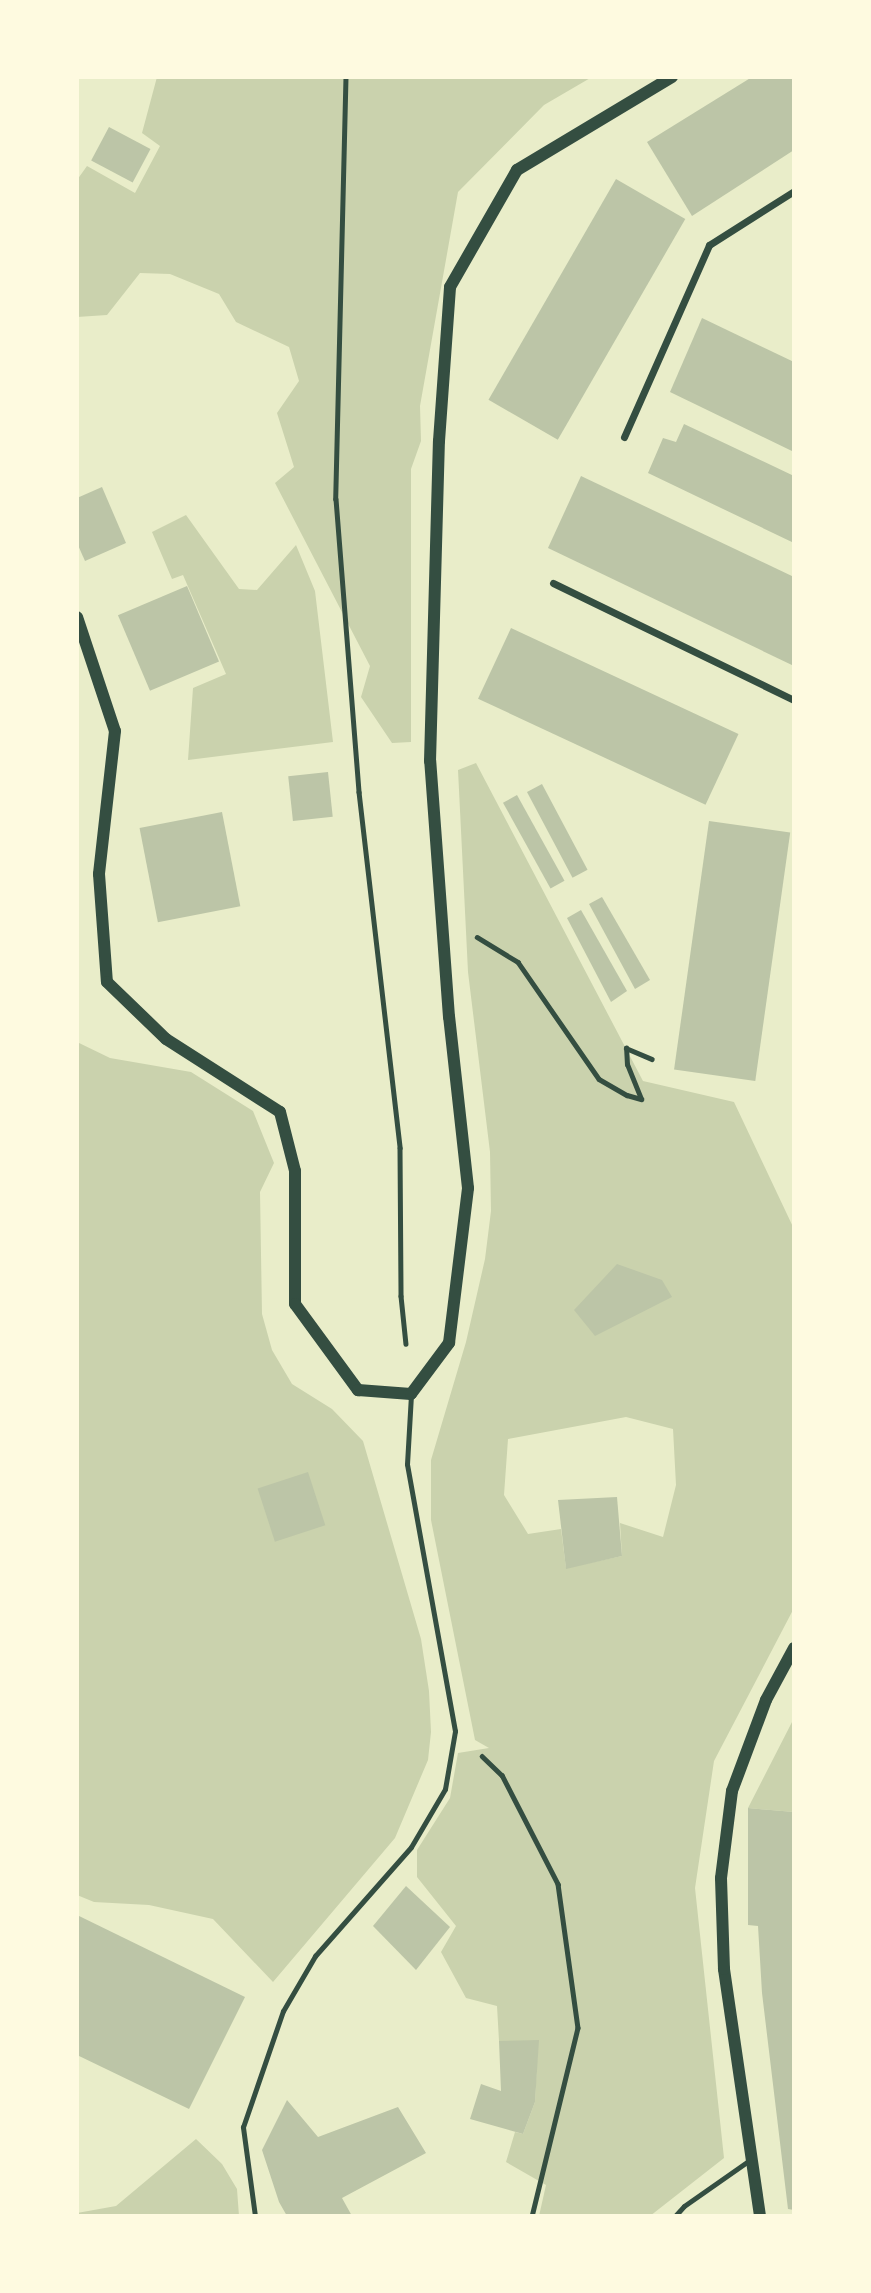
<!DOCTYPE html>
<style>
body{margin:0}
#map{position:relative;width:871px;height:2293px;overflow:hidden;background:#e9edc9;font-family:Karla,sans-serif}
div>[style]{position:absolute}
.green>*{inset:0;background:#cad2ad}
.building>*{inset:0;background:#bcc5a7;transform-origin:0 0}
.path>*{height:4.5px;margin:-2.25px;padding:0 2.25px;transform-origin:2.25px;border-radius:2.25px;background:#344e41}
.service>*{height:5px;margin:-2.5px;padding:0 2.5px;transform-origin:2.5px;border-radius:2.5px;background:#344e41}
.minor>*{height:7px;margin:-3.5px;padding:0 3.5px;transform-origin:3.5px;border-radius:3.5px;background:#344e41}
.tertiary>*{height:12px;margin:-6px;padding:0 6px;transform-origin:6px;border-radius:6px;background:#344e41}
span{translate:-50% -50%;white-space:nowrap;text-align:center;line-height:1.15;-webkit-text-stroke:5px #fefae0;paint-order:stroke}
.frame{position:absolute;inset:0;border:79px solid #fefae0;pointer-events:none}
</style>
<div id="map">
<div class="green">
<i style="clip-path:polygon(157px 77px,592px 77px,544px 105px,458px 192px,420px 406px,421px 441px,411px 469px,411px 742px,392px 743px,361px 697px,370px 666px,275px 483px,294px 467px,277px 413px,299px 381px,289px 347px,236px 322px,219px 294px,170px 274px,140px 273px,107px 315px,77px 317px,77px 180px,87px 166px,135px 193px,160px 146px,142px 133px)"></i>
<i style="clip-path:polygon(186px 515px,239px 589px,257px 590px,296px 545px,315px 591px,333px 742px,188px 760px,193px 688px,226px 674px,183px 575px,172px 579px,152px 532px)"></i>
<i style="clip-path:polygon(evenodd,476px 763px,643px 1081px,734px 1102px,794px 1229px,794px 1608px,714px 1761px,695px 1888px,724px 2158px,650px 2216px,539px 2216px,546px 2185px,506px 2162px,515px 2132px,523px 2134px,535px 2102px,538px 2041px,499px 2041px,497px 2006px,466px 1998px,441px 1952px,456px 1926px,417px 1877px,417px 1850px,450px 1798px,458px 1753px,489px 1748px,475px 1740px,431px 1520px,431px 1460px,466px 1342px,485px 1259px,491px 1211px,490px 1152px,468px 972px,458px 770px,476px 763px,626px 1417px,673px 1429px,676px 1485px,663px 1537px,620px 1523px,622px 1556px,566px 1568px,561px 1529px,528px 1534px,504px 1495px,508px 1439px,626px 1417px)"></i>
<i style="clip-path:polygon(77px 1042px,110px 1058px,191px 1072px,253px 1111px,274px 1163px,260px 1192px,262px 1314px,272px 1350px,292px 1384px,332px 1409px,363px 1441px,421px 1639px,429px 1691px,431px 1732px,428px 1760px,395px 1838px,273px 1982px,213px 1919px,149px 1905px,94px 1902px,77px 1895px)"></i>
<i style="clip-path:polygon(794px 1718px,794px 1812px,748px 1808px,791px 1724px)"></i>
<i style="clip-path:polygon(196px 2139px,222px 2164px,237px 2189px,239px 2216px,77px 2216px,77px 2213px,116px 2206px)"></i>
</div>
<div class="building">
<i style="clip-path:polygon(752px 77px,794px 77px,794px 150px,692px 216px,647px 142px)"></i>
<i style="left:109px;top:127px;width:47px;height:38px;rotate:28deg"></i>
<i style="left:616px;top:179px;width:80px;height:255px;rotate:30deg"></i>
<i style="clip-path:polygon(702px 318px,794px 362px,794px 452px,670px 392px)"></i>
<i style="clip-path:polygon(684px 424px,794px 476px,794px 543px,648px 473px,663px 438px,676px 442px)"></i>
<i style="clip-path:polygon(581px 476px,794px 577px,794px 666px,548px 548px)"></i>
<i style="clip-path:polygon(102px 487px,126px 543px,85px 561px,77px 543px,77px 498px)"></i>
<i style="left:187px;top:586px;width:82px;height:75px;rotate:67deg"></i>
<i style="left:511px;top:628px;width:251px;height:78px;rotate:25deg"></i>
<i style="left:328px;top:772px;width:45px;height:40px;rotate:84deg"></i>
<i style="left:542px;top:784px;width:97px;height:17px;rotate:62deg"></i>
<i style="left:517px;top:795px;width:98px;height:16px;rotate:61deg"></i>
<i style="left:222px;top:812px;width:96px;height:84px;rotate:79deg"></i>
<i style="left:709px;top:821px;width:82px;height:251px;rotate:8deg"></i>
<i style="clip-path:polygon(602px 897px,650px 980px,635px 989px,589px 904px)"></i>
<i style="clip-path:polygon(581px 910px,627px 991px,611px 1002px,567px 918px)"></i>
<i style="clip-path:polygon(617px 1264px,662px 1280px,672px 1297px,595px 1336px,574px 1310px)"></i>
<i style="left:308px;top:1472px;width:56px;height:53px;rotate:72deg"></i>
<i style="clip-path:polygon(617px 1497px,622px 1556px,566px 1569px,558px 1500px)"></i>
<i style="clip-path:polygon(748px 1808px,794px 1812px,794px 2210px,788px 2209px,762px 1993px,758px 1926px,748px 1925px)"></i>
<i style="clip-path:polygon(406px 1886px,450px 1927px,416px 1970px,373px 1926px)"></i>
<i style="clip-path:polygon(77px 1915px,245px 1997px,189px 2109px,77px 2055px)"></i>
<i style="clip-path:polygon(539px 2040px,535px 2102px,523px 2134px,470px 2119px,481px 2084px,501px 2091px,499px 2041px)"></i>
<i style="clip-path:polygon(287px 2100px,318px 2137px,398px 2107px,426px 2153px,342px 2198px,352px 2216px,287px 2216px,279px 2202px,262px 2150px)"></i>
</div>
<div class="path">
<i style="left:346px;top:77px;width:422px;rotate:91.4deg"></i>
<i style="left:336px;top:499px;width:294px;rotate:85.5deg"></i>
<i style="left:359px;top:792px;width:358px;rotate:83.4deg"></i>
<i style="left:400px;top:1148px;width:148px;rotate:89.6deg"></i>
<i style="left:401px;top:1296px;width:48px;rotate:84.1deg"></i>
<i style="left:477px;top:937px;width:48px;rotate:31.4deg"></i>
<i style="left:518px;top:962px;width:142px;rotate:55.3deg"></i>
<i style="left:599px;top:1079px;width:32px;rotate:30deg"></i>
<i style="left:627px;top:1095px;width:15px;rotate:16deg"></i>
<i style="left:641px;top:1099px;width:37px;rotate:-112deg"></i>
<i style="left:627px;top:1065px;width:17px;rotate:-93deg"></i>
<i style="left:626px;top:1048px;width:28px;rotate:23deg"></i>
<i style="left:482px;top:1756px;width:28px;rotate:44deg"></i>
<i style="left:502px;top:1775px;width:123px;rotate:62.8deg"></i>
<i style="left:558px;top:1884px;width:145px;rotate:82.1deg"></i>
<i style="left:578px;top:2028px;width:194px;rotate:103.7deg"></i>
</div>
<div class="service">
<i style="left:255px;top:2216px;width:90px;rotate:-97.7deg"></i>
<i style="left:243px;top:2127px;width:123px;rotate:-71deg"></i>
<i style="left:283px;top:2011px;width:64px;rotate:-59.8deg"></i>
<i style="left:315px;top:1956px;width:145px;rotate:-48.6deg"></i>
<i style="left:411px;top:1847px;width:67px;rotate:-59.6deg"></i>
<i style="left:445px;top:1789px;width:59px;rotate:-80.2deg"></i>
<i style="left:455px;top:1731px;width:271px;rotate:-100.2deg"></i>
<i style="left:407px;top:1464px;width:70px;rotate:-86.7deg"></i>
<i style="left:675px;top:2216px;width:13px;rotate:-48deg"></i>
<i style="left:684px;top:2206px;width:82px;rotate:-35deg"></i>
</div>
<div class="minor">
<i style="left:624px;top:437px;width:210px;rotate:-66.1deg"></i>
<i style="left:709px;top:245px;width:101px;rotate:-32.4deg"></i>
<i style="left:553px;top:583px;width:268px;rotate:25.9deg"></i>
</div>
<div class="tertiary">
<i style="left:77px;top:617px;width:120px;rotate:71.6deg"></i>
<i style="left:115px;top:731px;width:144px;rotate:96.4deg"></i>
<i style="left:99px;top:874px;width:108px;rotate:85.8deg"></i>
<i style="left:107px;top:982px;width:82px;rotate:44deg"></i>
<i style="left:166px;top:1039px;width:135px;rotate:32.6deg"></i>
<i style="left:280px;top:1112px;width:61px;rotate:75.7deg"></i>
<i style="left:295px;top:1171px;width:133px;rotate:90deg"></i>
<i style="left:295px;top:1304px;width:107px;rotate:53.8deg"></i>
<i style="left:358px;top:1390px;width:53px;rotate:4.3deg"></i>
<i style="left:411px;top:1394px;width:64px;rotate:-53.3deg"></i>
<i style="left:449px;top:1343px;width:156px;rotate:-83deg"></i>
<i style="left:468px;top:1188px;width:172px;rotate:-96.3deg"></i>
<i style="left:449px;top:1017px;width:257px;rotate:-94.2deg"></i>
<i style="left:430px;top:761px;width:320px;rotate:-88.4deg"></i>
<i style="left:439px;top:441px;width:154px;rotate:-85.9deg"></i>
<i style="left:450px;top:287px;width:135px;rotate:-60.2deg"></i>
<i style="left:517px;top:170px;width:181px;rotate:-31deg"></i>
<i style="left:760px;top:2216px;width:250px;rotate:-98.3deg"></i>
<i style="left:724px;top:1969px;width:91px;rotate:-91.9deg"></i>
<i style="left:721px;top:1878px;width:88px;rotate:-82.8deg"></i>
<i style="left:732px;top:1791px;width:97px;rotate:-69.5deg"></i>
<i style="left:766px;top:1700px;width:59px;rotate:-61.7deg"></i>
</div>
<div class="frame"></div>
</div>
